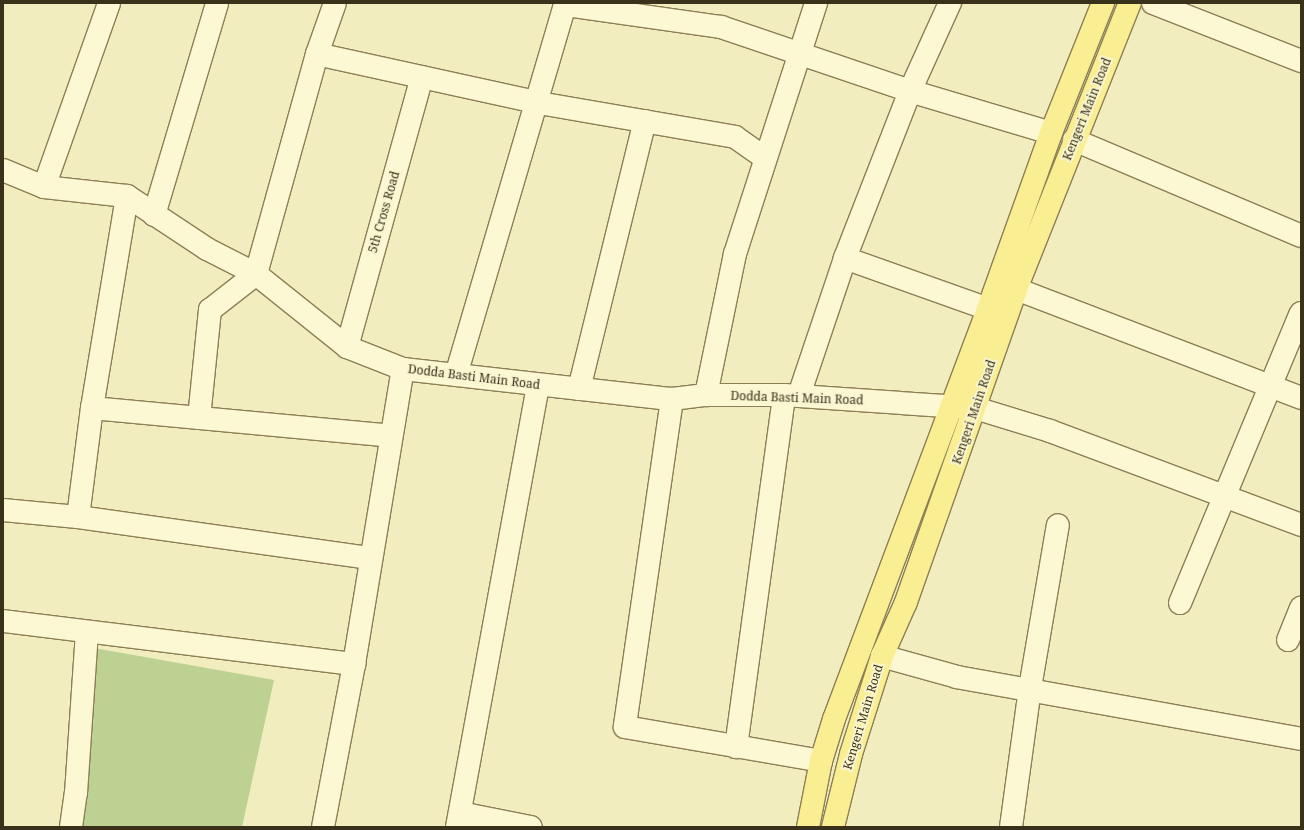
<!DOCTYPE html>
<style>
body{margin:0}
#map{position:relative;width:1304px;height:830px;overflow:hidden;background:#f2edbf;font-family:"Noto Serif",serif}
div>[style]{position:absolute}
.green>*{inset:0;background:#bcd192}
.roads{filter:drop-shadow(1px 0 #8c7e55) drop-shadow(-1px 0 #8c7e55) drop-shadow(0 1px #8c7e55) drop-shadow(0 -1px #8c7e55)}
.minor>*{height:22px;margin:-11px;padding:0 11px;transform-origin:11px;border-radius:11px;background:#fcf8d3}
.major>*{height:22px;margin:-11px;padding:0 11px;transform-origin:11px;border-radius:11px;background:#f9ee92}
span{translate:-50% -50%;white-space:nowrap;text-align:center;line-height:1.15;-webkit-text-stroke:4px #f8f5cf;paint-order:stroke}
.street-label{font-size:12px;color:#3a311b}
.frame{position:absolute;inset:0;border:4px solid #3a311b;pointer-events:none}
</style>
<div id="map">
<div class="green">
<i style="clip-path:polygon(94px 648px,274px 680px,242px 827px,78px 827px)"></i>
</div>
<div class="roads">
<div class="minor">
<i style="left:1153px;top:3px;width:159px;rotate:21.4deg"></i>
<i style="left:317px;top:54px;width:227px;rotate:12.4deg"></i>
<i style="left:539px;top:103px;width:199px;rotate:9.8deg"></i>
<i style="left:735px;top:137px;width:37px;rotate:35deg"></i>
<i style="left:1074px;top:140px;width:246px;rotate:22.9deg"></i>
<i style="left:3px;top:170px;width:44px;rotate:22.5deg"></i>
<i style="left:44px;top:187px;width:83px;rotate:6.2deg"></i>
<i style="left:127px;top:196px;width:96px;rotate:33.5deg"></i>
<i style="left:207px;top:249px;width:55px;rotate:27deg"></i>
<i style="left:256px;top:274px;width:117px;rotate:38.7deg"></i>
<i style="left:347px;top:347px;width:60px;rotate:21.4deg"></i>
<i style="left:403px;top:369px;width:271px;rotate:6.4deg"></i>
<i style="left:672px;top:399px;width:34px;rotate:-7deg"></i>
<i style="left:706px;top:395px;width:78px"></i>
<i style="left:784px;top:395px;width:191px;rotate:3.9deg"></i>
<i style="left:975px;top:408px;width:78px;rotate:17deg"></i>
<i style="left:1050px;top:431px;width:268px;rotate:20.5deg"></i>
<i style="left:44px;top:187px;width:195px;rotate:-70.5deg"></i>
<i style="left:154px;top:215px;width:221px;rotate:-73.4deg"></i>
<i style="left:845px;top:258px;width:152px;rotate:19.6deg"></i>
<i style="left:1016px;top:289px;width:305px;rotate:20.9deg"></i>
<i style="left:347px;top:347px;width:280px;rotate:-74.5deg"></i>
<i style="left:456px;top:375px;width:386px;rotate:-73.6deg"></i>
<i style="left:565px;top:5px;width:158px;rotate:8deg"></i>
<i style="left:721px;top:27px;width:200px;rotate:18.7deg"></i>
<i style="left:910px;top:91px;width:147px;rotate:16.6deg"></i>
<i style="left:579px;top:389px;width:276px;rotate:-76.2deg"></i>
<i style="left:706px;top:395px;width:144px;rotate:-78.4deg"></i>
<i style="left:735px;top:254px;width:264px;rotate:-72.1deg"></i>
<i style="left:799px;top:395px;width:145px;rotate:-71.4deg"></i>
<i style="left:845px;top:258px;width:179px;rotate:-68.7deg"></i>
<i style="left:910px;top:91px;width:97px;rotate:-65.6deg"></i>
<i style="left:672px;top:399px;width:331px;rotate:98.2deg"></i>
<i style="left:625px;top:727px;width:199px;rotate:9.8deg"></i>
<i style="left:92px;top:408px;width:300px;rotate:5.3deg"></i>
<i style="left:199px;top:418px;width:109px;rotate:-84.2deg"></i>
<i style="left:210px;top:310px;width:58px;rotate:-38deg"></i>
<i style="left:256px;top:274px;width:228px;rotate:-74.5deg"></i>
<i style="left:317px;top:54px;width:54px;rotate:-70.6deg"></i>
<i style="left:3px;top:510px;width:75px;rotate:5.3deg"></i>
<i style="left:78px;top:517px;width:295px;rotate:8deg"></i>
<i style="left:78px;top:517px;width:110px;rotate:-82.7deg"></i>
<i style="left:92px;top:408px;width:215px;rotate:-80.6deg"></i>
<i style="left:1180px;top:603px;width:314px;rotate:-67.4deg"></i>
<i style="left:3px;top:621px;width:354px;rotate:7deg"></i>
<i style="left:1288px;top:640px;width:35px;rotate:-68deg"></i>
<i style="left:882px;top:656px;width:78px;rotate:15.6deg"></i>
<i style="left:957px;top:677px;width:350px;rotate:10.2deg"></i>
<i style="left:736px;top:747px;width:355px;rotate:-82.2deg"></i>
<i style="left:460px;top:813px;width:72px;rotate:11.2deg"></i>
<i style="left:71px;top:827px;width:34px;rotate:-82deg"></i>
<i style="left:76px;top:793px;width:161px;rotate:-86.1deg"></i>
<i style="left:323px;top:827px;width:166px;rotate:-79.2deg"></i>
<i style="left:354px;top:664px;width:299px;rotate:-80.6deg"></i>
<i style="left:457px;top:827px;width:449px;rotate:-79.6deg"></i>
<i style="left:1011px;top:827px;width:140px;rotate:-82.2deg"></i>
<i style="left:1030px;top:688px;width:165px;rotate:-80.3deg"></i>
</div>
<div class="major">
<i style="left:808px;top:827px;width:67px;rotate:-78.9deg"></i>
<i style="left:821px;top:761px;width:44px;rotate:-72.8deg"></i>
<i style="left:834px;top:719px;width:438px;rotate:-69.4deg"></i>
<i style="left:988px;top:309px;width:187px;rotate:-70.3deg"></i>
<i style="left:1051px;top:133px;width:140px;rotate:-68.2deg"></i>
<i style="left:833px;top:827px;width:75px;rotate:-76.1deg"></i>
<i style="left:851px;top:754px;width:103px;rotate:-72.4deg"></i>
<i style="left:882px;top:656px;width:59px;rotate:-66deg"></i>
<i style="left:906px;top:602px;width:332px;rotate:-70.6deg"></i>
<i style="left:1016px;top:289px;width:308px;rotate:-68.3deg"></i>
</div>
</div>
<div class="street-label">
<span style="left:1087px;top:109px;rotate:-68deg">Kengeri Main Road</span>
<span style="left:384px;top:212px;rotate:-74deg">5th Cross Road</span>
<span style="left:474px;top:377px;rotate:7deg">Dodda Basti Main Road</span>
<span style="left:797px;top:398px;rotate:2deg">Dodda Basti Main Road</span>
<span style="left:974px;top:412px;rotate:-71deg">Kengeri Main Road</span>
<span style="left:863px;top:717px;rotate:-73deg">Kengeri Main Road</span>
</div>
<div class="frame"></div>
</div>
